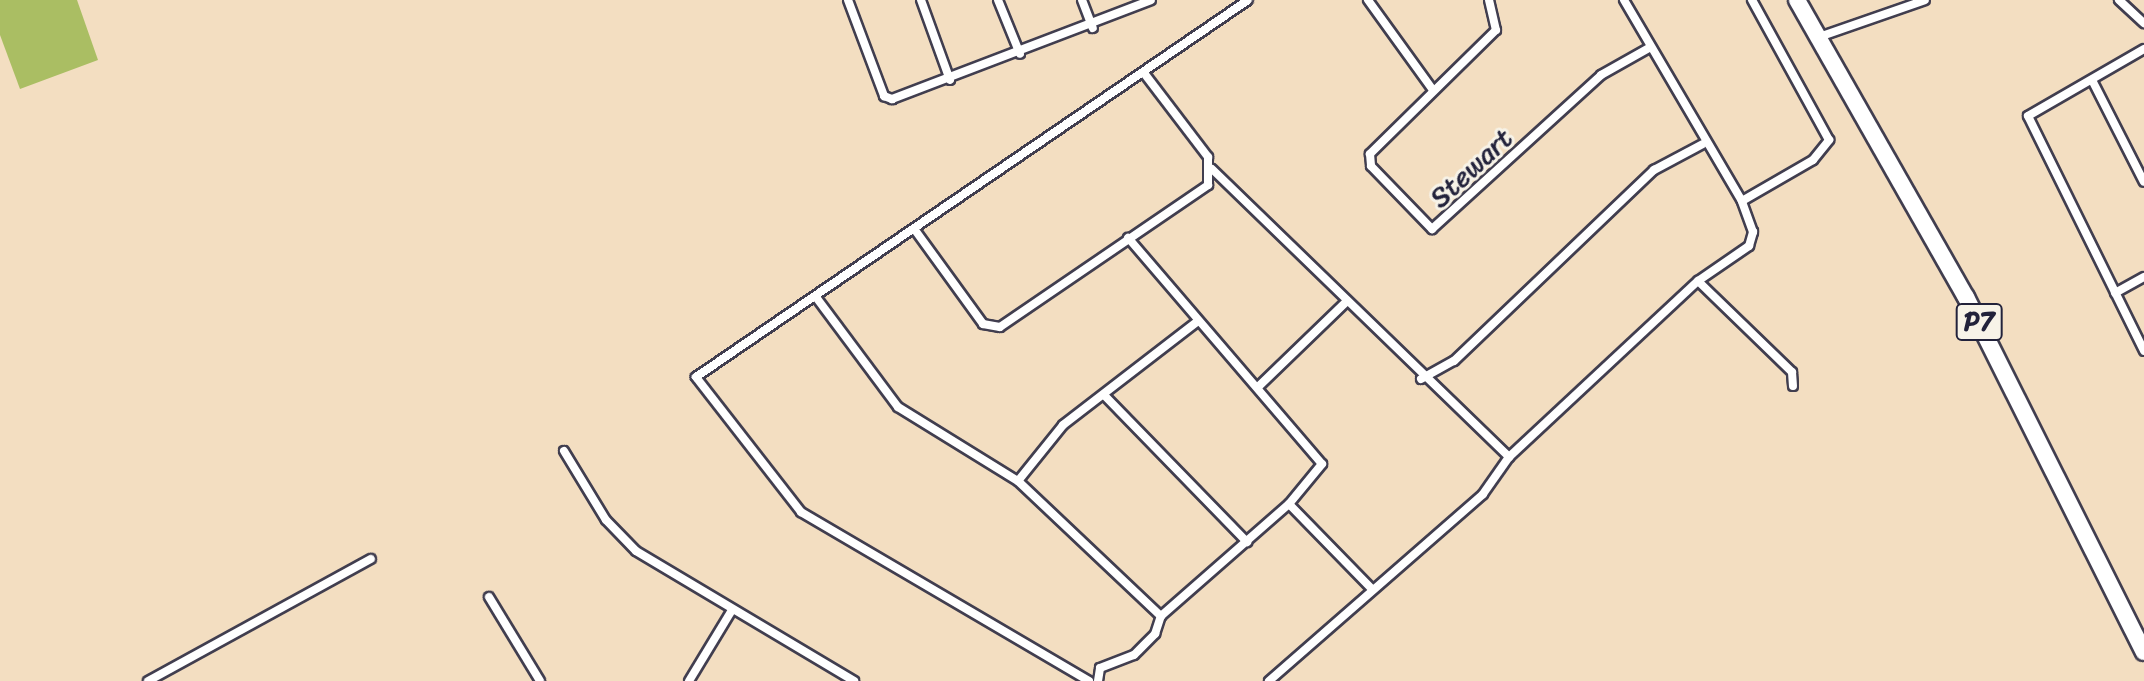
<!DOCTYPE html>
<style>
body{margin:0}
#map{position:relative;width:2144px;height:681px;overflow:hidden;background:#f3dec1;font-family:Sriracha,sans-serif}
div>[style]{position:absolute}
.green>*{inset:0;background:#aabe63}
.roads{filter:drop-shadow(2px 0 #413e4f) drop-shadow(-2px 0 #413e4f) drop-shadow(0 2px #413e4f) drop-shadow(0 -2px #413e4f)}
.street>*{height:8px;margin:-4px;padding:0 4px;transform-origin:4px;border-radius:4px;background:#fff}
.highway>*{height:16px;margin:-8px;padding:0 8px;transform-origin:8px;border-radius:8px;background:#fff}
span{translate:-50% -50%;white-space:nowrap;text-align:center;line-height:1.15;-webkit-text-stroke:6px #f7f3e8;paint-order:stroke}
.shield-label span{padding:2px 6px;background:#f7f3e8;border:2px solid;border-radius:6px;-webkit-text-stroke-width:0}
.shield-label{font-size:26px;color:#22223b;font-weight:700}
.street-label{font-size:28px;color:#22223b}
</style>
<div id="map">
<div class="green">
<i style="clip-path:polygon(0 0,77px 0,98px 60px,20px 89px,0 35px)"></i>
</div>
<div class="roads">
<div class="street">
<i style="left:848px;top:0;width:103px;rotate:69.4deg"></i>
<i style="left:884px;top:96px;width:9px;rotate:21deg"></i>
<i style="left:892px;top:99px;width:277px;rotate:-20.9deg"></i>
<i style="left:921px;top:0;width:85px;rotate:70.1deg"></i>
<i style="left:998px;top:0;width:58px;rotate:67.8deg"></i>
<i style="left:1082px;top:0;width:30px;rotate:69deg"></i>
<i style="left:1368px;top:0;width:111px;rotate:54.2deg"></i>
<i style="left:1489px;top:0;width:31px;rotate:77deg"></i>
<i style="left:1496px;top:30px;width:177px;rotate:135.5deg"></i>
<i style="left:1370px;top:154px;width:12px;rotate:85deg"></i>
<i style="left:1371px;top:166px;width:88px;rotate:45.9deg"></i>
<i style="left:1432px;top:229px;width:229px;rotate:-42.3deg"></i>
<i style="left:1601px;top:75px;width:55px;rotate:-29.4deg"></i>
<i style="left:1624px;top:0;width:233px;rotate:59.6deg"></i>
<i style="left:1742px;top:201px;width:82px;rotate:-30deg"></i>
<i style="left:1813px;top:160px;width:26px;rotate:-51deg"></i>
<i style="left:1829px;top:140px;width:160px;rotate:-118.8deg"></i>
<i style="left:2119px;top:0;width:34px;rotate:43deg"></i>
<i style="left:1819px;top:37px;width:112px;rotate:-19.2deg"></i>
<i style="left:2144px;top:49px;width:134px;rotate:150deg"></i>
<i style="left:2028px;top:116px;width:262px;rotate:63.7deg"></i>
<i style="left:2092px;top:80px;width:114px;rotate:63deg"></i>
<i style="left:1212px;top:169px;width:414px;rotate:44.1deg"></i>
<i style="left:915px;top:230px;width:116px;rotate:54.1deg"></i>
<i style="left:983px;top:324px;width:17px;rotate:10deg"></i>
<i style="left:1000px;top:327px;width:252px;rotate:-34.3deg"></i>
<i style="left:1208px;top:185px;width:28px;rotate:-90deg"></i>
<i style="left:1208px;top:157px;width:106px;rotate:-127.3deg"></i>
<i style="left:1698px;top:281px;width:131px;rotate:44.1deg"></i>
<i style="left:1792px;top:372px;width:14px;rotate:86deg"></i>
<i style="left:2115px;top:293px;width:33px;rotate:-29deg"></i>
<i style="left:816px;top:297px;width:137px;rotate:53.3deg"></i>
<i style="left:898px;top:407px;width:141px;rotate:31.7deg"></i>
<i style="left:1018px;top:481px;width:72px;rotate:-51.2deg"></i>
<i style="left:1063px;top:425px;width:170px;rotate:-37.6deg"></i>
<i style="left:1421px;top:379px;width:38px;rotate:-29deg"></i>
<i style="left:1454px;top:361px;width:277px;rotate:-43.7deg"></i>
<i style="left:1654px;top:170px;width:55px;rotate:-28deg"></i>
<i style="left:1258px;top:387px;width:122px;rotate:-44deg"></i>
<i style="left:1105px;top:396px;width:204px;rotate:45.8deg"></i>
<i style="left:564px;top:451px;width:81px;rotate:58.7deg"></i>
<i style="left:606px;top:520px;width:43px;rotate:45.9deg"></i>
<i style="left:636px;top:551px;width:254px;rotate:30.8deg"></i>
<i style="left:1018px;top:481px;width:197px;rotate:43.4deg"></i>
<i style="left:1161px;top:616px;width:170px;rotate:-41.2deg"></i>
<i style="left:1289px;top:504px;width:52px;rotate:-50.5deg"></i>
<i style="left:1322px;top:464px;width:298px;rotate:-130.6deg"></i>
<i style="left:1289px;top:504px;width:117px;rotate:45.7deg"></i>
<i style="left:489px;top:597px;width:98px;rotate:58.7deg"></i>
<i style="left:148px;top:681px;width:254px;rotate:-28.7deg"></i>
<i style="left:689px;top:681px;width:83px;rotate:-58.8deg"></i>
<i style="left:1089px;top:681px;width:334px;rotate:-149.6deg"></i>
<i style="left:801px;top:512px;width:171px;rotate:-127.9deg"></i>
<i style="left:696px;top:377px;width:668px;rotate:-34.33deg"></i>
<i style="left:1098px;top:681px;width:13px;rotate:-81deg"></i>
<i style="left:1100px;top:668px;width:36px;rotate:-21deg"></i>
<i style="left:1134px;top:655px;width:30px;rotate:-45deg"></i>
<i style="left:1155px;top:634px;width:19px;rotate:-72deg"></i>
<i style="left:1269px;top:681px;width:284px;rotate:-41.1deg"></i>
<i style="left:1483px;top:494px;width:45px;rotate:-54.9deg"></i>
<i style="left:1509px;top:457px;width:258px;rotate:-43deg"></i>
<i style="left:1698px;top:281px;width:62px;rotate:-34.5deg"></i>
<i style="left:1749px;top:246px;width:15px;rotate:-74deg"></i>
<i style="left:1753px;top:232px;width:33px;rotate:-110deg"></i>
</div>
<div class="highway">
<i style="left:1797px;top:0;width:342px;rotate:60.4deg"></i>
<i style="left:1966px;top:297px;width:397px;rotate:63.4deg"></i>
</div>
</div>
<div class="shield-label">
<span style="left:1979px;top:322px">P7</span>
</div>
<div class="street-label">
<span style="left:1471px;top:168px;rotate:-43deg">Stewart</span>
</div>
</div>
